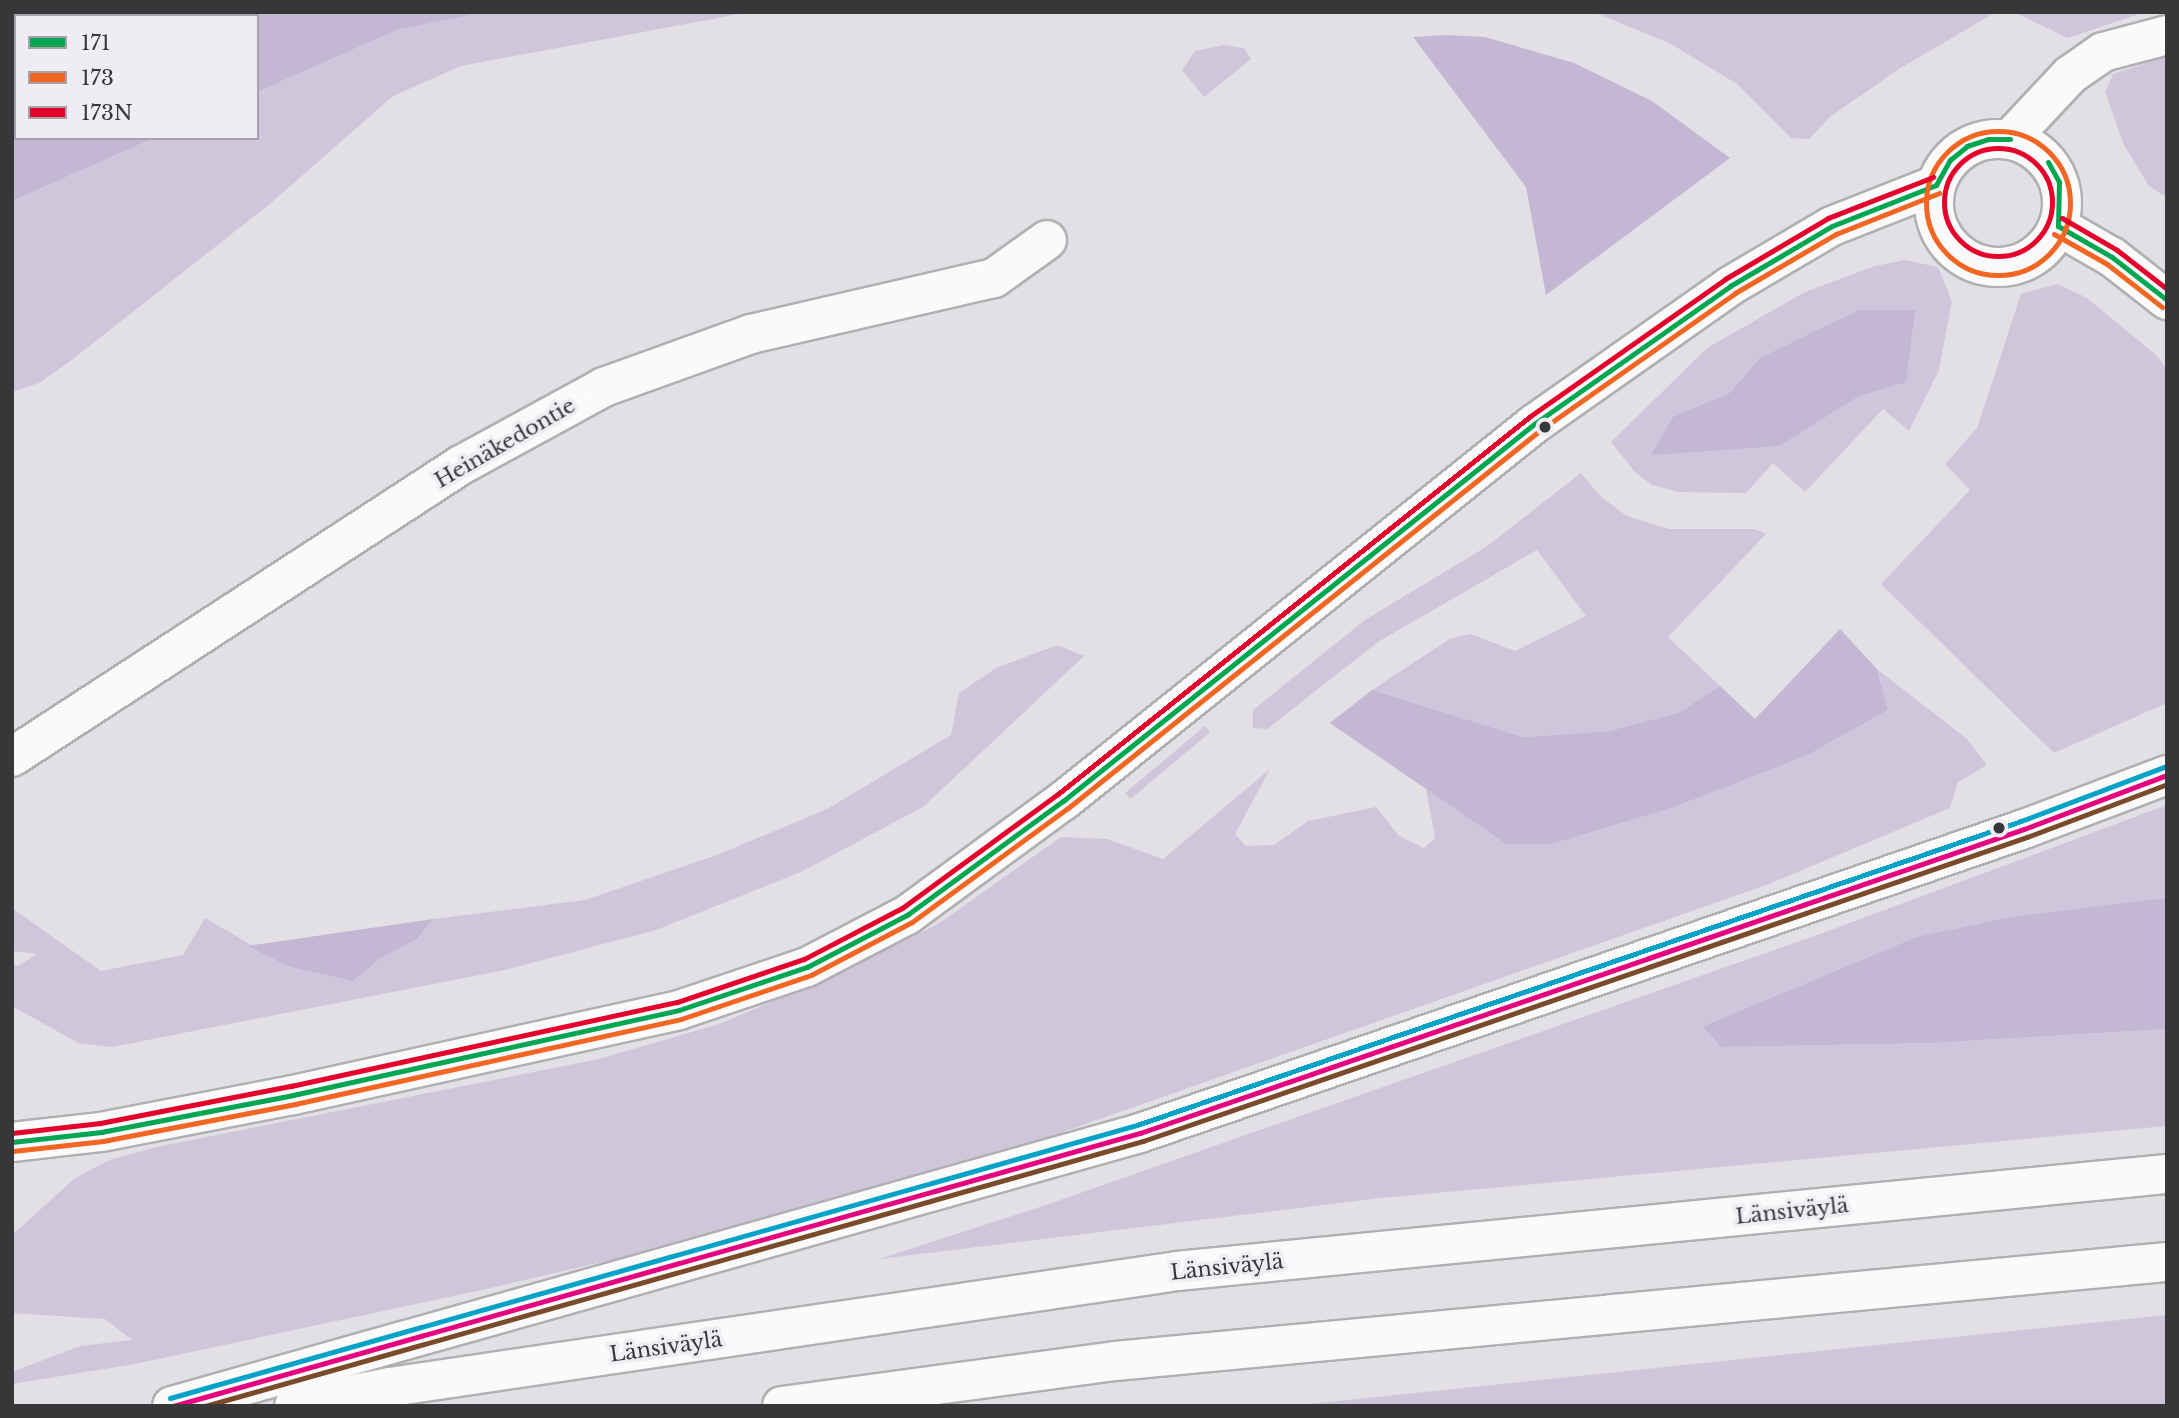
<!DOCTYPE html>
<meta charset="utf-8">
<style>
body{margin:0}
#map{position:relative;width:2179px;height:1418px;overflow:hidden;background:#e2e0e5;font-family:"Libre Baskerville",serif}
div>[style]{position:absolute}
.green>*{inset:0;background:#cfc6dc;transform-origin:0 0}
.forest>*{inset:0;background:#c3b7d4}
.roads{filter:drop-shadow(2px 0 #b0afb2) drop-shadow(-2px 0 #b0afb2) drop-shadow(0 2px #b0afb2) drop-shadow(0 -2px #b0afb2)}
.minor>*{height:38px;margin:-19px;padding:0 19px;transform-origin:19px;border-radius:19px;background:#fbfafb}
.major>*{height:38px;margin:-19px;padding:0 19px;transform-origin:19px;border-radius:19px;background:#fbfafb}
.major>.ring{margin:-19px;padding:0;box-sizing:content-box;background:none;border:38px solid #fbfafb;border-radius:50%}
.highway>*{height:38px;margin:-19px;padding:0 19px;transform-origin:19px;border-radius:19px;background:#fbfafb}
.bus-1>*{height:5px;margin:-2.5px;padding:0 2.5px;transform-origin:2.5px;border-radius:2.5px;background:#00a651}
.bus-2>*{height:5px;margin:-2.5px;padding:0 2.5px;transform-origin:2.5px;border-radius:2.5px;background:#f26522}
.bus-2>.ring{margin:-2.5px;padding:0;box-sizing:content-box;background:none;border:5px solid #f26522;border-radius:50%}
.bus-3>*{height:5px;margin:-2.5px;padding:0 2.5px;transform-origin:2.5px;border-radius:2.5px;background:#e4002b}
.bus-3>.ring{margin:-2.5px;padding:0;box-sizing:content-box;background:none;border:5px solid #e4002b;border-radius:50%}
.bus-4>*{height:5px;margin:-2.5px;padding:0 2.5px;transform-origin:2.5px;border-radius:2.5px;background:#e5007d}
.bus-5>*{height:5px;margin:-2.5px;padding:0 2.5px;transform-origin:2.5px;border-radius:2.5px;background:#7a4b2a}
.bus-6>*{height:5px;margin:-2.5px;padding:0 2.5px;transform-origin:2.5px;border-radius:2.5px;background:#03a3c7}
.dots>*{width:19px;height:19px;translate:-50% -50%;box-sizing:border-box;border:4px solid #efecf3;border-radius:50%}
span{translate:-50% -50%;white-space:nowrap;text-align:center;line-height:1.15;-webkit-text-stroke:7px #efecf3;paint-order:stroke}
.street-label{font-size:21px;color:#373639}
.frame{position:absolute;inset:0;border:14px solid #373639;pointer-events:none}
.legend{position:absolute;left:14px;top:14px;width:245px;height:126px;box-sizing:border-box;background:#efecf3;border:2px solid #a5a3a9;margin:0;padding:9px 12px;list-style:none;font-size:21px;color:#373639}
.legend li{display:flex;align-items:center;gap:14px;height:35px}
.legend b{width:35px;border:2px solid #a5a3a9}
</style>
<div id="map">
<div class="green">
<i style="clip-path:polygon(486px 12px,750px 12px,461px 66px,393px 96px,271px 203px,73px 359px,39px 383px,12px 392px,12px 201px,154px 138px,257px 138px,257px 92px,397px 30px)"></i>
<i style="clip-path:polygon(1594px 12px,1996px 12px,1899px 69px,1831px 116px,1809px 139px,1791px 138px,1737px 84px,1671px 44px)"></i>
<i style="clip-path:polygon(2014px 12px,2145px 12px,2068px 38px)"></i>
<i style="clip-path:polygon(1224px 45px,1244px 48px,1251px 59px,1204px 97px,1182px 70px,1195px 51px)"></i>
<i style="clip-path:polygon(2167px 56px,2167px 198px,2149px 186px,2124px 145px,2105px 92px,2113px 74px)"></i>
<i style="clip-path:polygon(1905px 260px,1938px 267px,1952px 301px,1939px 370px,1909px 431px,1883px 409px,1805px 492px,1773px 463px,1746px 493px,1679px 492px,1652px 485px,1635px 472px,1611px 442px,1707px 348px,1805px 292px,1875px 266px)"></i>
<i style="clip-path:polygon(2058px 284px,2087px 298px,2156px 355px,2167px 369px,2167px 703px,2054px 753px,1881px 584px,1970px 490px,1945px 464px,1977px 428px,2021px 294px)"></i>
<i style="clip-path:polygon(1581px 473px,1601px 497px,1627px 516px,1669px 529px,1755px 529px,1766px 534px,1668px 637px,1720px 686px,1678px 713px,1609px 731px,1523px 737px,1372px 690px,1451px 638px,1471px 634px,1515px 651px,1586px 616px,1537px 550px,1378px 642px,1267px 729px,1253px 728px,1253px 710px,1365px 620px,1486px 547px)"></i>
<i style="clip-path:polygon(1057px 645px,1084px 656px,923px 807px,801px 872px,656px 930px,505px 970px,112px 1047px,78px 1043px,12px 1006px,12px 964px,18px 966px,37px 954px,12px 951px,12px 908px,101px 971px,183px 955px,205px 918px,290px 967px,353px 981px,381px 958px,417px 939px,433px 919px,585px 900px,717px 855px,827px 809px,951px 735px,959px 693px,996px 668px)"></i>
<i style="clip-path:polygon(1877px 669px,1967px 739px,1987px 765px,1958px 782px,1950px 808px,1769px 884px,1043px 1139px,870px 1192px,668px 1247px,477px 1291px,135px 1364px,12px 1384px,12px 1372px,80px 1346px,132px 1340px,105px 1319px,12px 1313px,12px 1235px,74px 1179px,109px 1160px,156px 1147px,599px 1059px,719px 1024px,830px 977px,938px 924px,1061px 837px,1107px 839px,1163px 859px,1270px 769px,1235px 834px,1246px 846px,1274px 845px,1308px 821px,1376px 807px,1399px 836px,1424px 848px,1435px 838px,1426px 789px,1506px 844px,1677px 806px,1806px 756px,1888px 710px)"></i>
<i style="left:1205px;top:726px;width:8px;height:104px;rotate:50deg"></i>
<i style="clip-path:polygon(2167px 805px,2167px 898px,2120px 905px,1702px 1028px,1721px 1047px,1933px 1043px,2167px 1029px,2167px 1126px,1381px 1198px,879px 1259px,1046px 1205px,1820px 934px)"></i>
<i style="clip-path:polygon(2167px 1315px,2167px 1406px,1289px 1406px)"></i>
</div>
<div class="forest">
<i style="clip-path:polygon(31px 12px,486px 12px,397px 30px,257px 92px,257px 16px,25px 16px)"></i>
<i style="clip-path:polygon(16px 21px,16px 138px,154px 138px,12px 201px)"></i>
<i style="clip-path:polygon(1445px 35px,1485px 37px,1574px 63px,1652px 101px,1730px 158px,1546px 295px,1526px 187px,1413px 37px)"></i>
<i style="clip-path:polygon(1859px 310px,1915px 310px,1906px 382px,1859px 396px,1779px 446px,1651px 455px,1673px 417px,1730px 393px,1760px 358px)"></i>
<i style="clip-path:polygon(1840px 629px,1877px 669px,1888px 710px,1806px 756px,1677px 806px,1551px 844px,1506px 844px,1330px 723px,1372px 690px,1523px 737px,1609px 731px,1678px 713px,1720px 686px,1755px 719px)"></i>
<i style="clip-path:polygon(2167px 898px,2167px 1029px,1933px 1043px,1721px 1047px,1702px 1027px,1917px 937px,2011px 917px)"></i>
<i style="clip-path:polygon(433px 919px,417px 939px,381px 958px,353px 981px,290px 967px,248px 946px)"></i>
</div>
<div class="roads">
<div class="minor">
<i style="left:2010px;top:139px;width:88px;rotate:-46.8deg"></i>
<i style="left:2070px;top:75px;width:40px;rotate:-34.9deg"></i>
<i style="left:2103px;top:52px;width:66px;rotate:-14.9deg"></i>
<i style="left:12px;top:757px;width:536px;rotate:-33.04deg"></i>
<i style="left:461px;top:465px;width:163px;rotate:-28.6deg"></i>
<i style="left:604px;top:387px;width:156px;rotate:-19.8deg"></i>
<i style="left:751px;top:334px;width:249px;rotate:-13deg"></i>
<i style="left:994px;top:278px;width:65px;rotate:-35.6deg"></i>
</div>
<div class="major">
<i class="ring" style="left:1934px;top:139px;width:90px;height:90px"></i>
<i style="left:2058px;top:226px;width:62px;rotate:29.9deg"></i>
<i style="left:2112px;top:257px;width:70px;rotate:38deg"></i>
<i style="left:12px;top:1142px;width:90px;rotate:-6.4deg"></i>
<i style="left:101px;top:1132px;width:196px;rotate:-10.9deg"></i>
<i style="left:293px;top:1095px;width:395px;rotate:-12.4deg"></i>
<i style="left:679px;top:1010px;width:135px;rotate:-18.6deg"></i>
<i style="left:807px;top:967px;width:113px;rotate:-27.5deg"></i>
<i style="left:907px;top:915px;width:193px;rotate:-36.2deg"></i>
<i style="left:1063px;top:801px;width:603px;rotate:-38.67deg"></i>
<i style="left:1534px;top:424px;width:240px;rotate:-35.1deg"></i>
<i style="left:1730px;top:286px;width:118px;rotate:-30.5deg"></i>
<i style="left:1832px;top:226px;width:112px;rotate:-21.5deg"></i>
</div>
<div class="highway">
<i style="left:172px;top:1406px;width:1006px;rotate:-15.75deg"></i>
<i style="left:1140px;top:1133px;width:935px;rotate:-18.98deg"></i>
<i style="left:2024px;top:829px;width:153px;rotate:-20.7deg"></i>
<i style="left:294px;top:1406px;width:98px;rotate:-11.2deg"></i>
<i style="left:390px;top:1387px;width:796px;rotate:-8.38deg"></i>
<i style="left:1177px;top:1271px;width:995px;rotate:-5.6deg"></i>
<i style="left:782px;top:1406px;width:336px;rotate:-7.7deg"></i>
<i style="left:1115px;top:1361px;width:1057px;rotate:-5.38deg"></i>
</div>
</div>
<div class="bus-1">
<i style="left:2048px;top:162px;width:23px;rotate:61deg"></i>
<i style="left:2059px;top:182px;width:44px;rotate:91.3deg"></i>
<i style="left:1936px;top:185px;width:29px;rotate:-61deg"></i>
<i style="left:1950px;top:160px;width:22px;rotate:-39deg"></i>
<i style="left:1967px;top:146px;width:22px;rotate:-18deg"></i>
<i style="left:1988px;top:139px;width:22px"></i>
<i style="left:2058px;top:226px;width:62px;rotate:29.9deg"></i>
<i style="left:2112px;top:257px;width:70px;rotate:38deg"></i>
<i style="left:12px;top:1142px;width:90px;rotate:-6.4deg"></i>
<i style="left:101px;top:1132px;width:196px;rotate:-10.9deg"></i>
<i style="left:293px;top:1095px;width:395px;rotate:-12.4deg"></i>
<i style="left:679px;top:1010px;width:135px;rotate:-18.6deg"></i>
<i style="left:807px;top:967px;width:113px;rotate:-27.5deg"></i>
<i style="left:907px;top:915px;width:193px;rotate:-36.2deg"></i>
<i style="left:1063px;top:801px;width:603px;rotate:-38.67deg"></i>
<i style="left:1534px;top:424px;width:240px;rotate:-35.1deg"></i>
<i style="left:1730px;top:286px;width:118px;rotate:-30.5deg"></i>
<i style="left:1832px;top:226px;width:112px;rotate:-21.5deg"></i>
</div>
<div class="bus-2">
<i class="ring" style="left:1926px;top:131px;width:139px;height:139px"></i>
<i style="left:2054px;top:234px;width:61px;rotate:29.5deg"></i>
<i style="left:2107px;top:264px;width:70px;rotate:38deg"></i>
<i style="left:13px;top:1151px;width:91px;rotate:-6.3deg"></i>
<i style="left:103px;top:1141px;width:196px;rotate:-10.9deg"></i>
<i style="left:295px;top:1104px;width:395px;rotate:-12.4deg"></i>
<i style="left:681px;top:1019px;width:137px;rotate:-18.7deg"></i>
<i style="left:811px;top:975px;width:114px;rotate:-27.7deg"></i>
<i style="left:912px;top:922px;width:193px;rotate:-36.2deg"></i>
<i style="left:1068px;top:808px;width:603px;rotate:-38.67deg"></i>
<i style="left:1539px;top:431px;width:240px;rotate:-35.1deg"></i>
<i style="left:1735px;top:293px;width:117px;rotate:-30.3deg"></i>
<i style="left:1836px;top:234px;width:111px;rotate:-21.7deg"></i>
</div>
<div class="bus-3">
<i class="ring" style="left:1944px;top:148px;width:103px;height:103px"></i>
<i style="left:2062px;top:218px;width:64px;rotate:30.2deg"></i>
<i style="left:2117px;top:250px;width:63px;rotate:38deg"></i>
<i style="left:12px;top:1133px;width:89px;rotate:-6.5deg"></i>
<i style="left:100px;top:1123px;width:195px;rotate:-11deg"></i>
<i style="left:291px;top:1086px;width:395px;rotate:-12.3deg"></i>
<i style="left:677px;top:1002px;width:134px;rotate:-18.7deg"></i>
<i style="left:804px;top:959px;width:110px;rotate:-27.5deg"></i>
<i style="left:902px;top:908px;width:193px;rotate:-36.2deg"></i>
<i style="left:1058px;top:794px;width:603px;rotate:-38.67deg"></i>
<i style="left:1529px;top:417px;width:240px;rotate:-35.1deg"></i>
<i style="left:1725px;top:279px;width:120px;rotate:-30.6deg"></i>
<i style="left:1828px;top:218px;width:113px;rotate:-21.3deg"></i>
</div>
<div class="bus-4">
<i style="left:173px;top:1406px;width:1005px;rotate:-15.77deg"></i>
<i style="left:1140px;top:1133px;width:935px;rotate:-18.98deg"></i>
<i style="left:2024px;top:829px;width:153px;rotate:-20.7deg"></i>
</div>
<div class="bus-5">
<i style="left:205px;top:1406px;width:975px;rotate:-15.78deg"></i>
<i style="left:1143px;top:1141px;width:935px;rotate:-18.98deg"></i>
<i style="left:2027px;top:837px;width:150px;rotate:-20.7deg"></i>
</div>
<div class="bus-6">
<i style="left:170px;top:1398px;width:1005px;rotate:-15.77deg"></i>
<i style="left:1137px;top:1125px;width:935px;rotate:-18.98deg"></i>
<i style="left:2021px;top:821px;width:153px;rotate:-20.7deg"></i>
</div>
<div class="dots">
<i style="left:1545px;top:427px;background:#373639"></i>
<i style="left:1999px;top:828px;background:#373639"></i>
</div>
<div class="street-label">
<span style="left:505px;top:443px;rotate:-30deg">Heinäkedontie</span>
<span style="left:1792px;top:1211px;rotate:-6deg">Länsiväylä</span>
<span style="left:1227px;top:1267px;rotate:-6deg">Länsiväylä</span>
<span style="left:666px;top:1347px;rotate:-8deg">Länsiväylä</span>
</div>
<div class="frame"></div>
<ul class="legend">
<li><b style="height:9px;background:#00a651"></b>171</li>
<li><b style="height:9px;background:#f26522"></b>173</li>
<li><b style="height:9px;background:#e4002b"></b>173N</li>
</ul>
</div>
